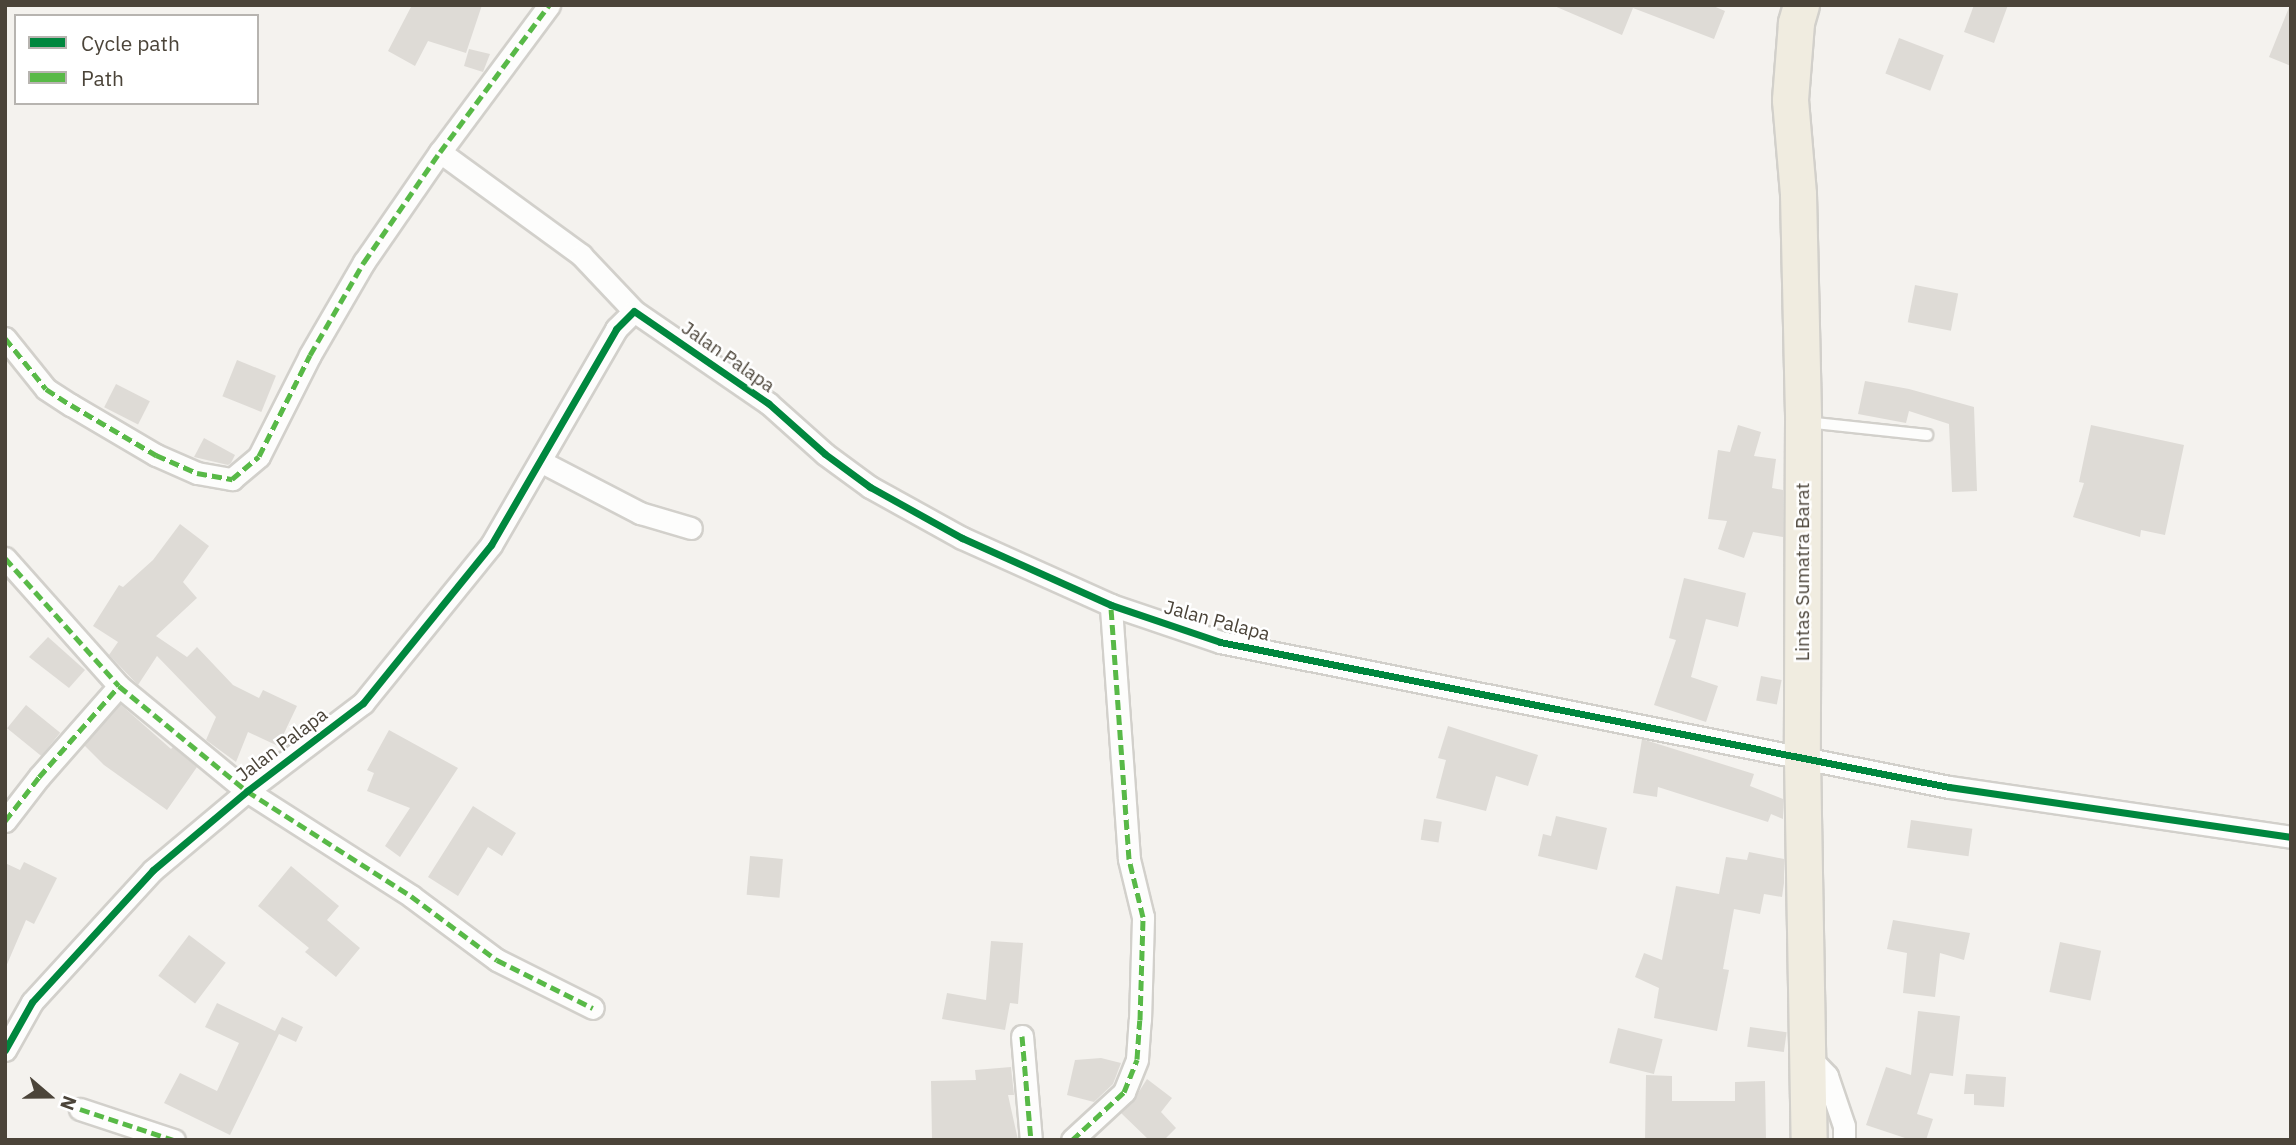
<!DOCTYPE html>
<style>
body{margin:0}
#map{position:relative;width:2296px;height:1145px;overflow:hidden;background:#f4f2ee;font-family:"IBM Plex Sans",sans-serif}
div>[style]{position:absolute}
.building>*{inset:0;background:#dedbd6;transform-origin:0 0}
.roads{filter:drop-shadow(2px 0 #d2d0cb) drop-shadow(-2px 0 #d2d0cb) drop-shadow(0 2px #d2d0cb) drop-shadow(0 -2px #d2d0cb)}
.service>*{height:10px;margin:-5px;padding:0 5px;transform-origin:5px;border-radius:5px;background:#fdfdfc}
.minor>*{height:21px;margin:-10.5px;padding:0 10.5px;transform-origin:10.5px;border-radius:10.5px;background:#fdfdfc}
.trunk>*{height:35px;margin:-17.5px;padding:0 17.5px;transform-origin:17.5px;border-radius:17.5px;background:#f0ece0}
.quiet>*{height:5px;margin-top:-2.5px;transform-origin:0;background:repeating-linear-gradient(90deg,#58b947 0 10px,transparent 0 15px)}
.cycleway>*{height:7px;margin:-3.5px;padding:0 3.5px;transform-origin:3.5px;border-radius:3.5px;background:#00873e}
span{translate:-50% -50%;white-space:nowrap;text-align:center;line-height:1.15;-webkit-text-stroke:5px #fff;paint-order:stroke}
.street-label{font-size:19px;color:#4b4439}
.frame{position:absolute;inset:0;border:7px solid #4b4439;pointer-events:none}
.legend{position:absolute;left:14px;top:14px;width:245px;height:91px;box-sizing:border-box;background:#fff;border:2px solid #b7b4b0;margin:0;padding:9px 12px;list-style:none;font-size:21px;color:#4b4439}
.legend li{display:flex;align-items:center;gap:14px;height:35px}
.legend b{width:35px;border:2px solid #b7b4b0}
.north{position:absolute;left:14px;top:1061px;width:70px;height:70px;-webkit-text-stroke:5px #fff;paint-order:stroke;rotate:110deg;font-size:19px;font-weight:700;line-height:28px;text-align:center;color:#4b4439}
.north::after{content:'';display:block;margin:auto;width:24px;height:32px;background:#4b4439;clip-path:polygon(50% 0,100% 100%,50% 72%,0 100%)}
</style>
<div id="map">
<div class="building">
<i style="clip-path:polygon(412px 5px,482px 5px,466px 53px,428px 41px,415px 66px,388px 51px)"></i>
<i style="clip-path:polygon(1552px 5px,1711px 5px,1725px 11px,1714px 39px,1633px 8px,1622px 35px)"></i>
<i style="clip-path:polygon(1974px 5px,2008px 5px,1994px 43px,1964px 32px)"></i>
<i style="clip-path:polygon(2290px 5px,2291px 5px,2291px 66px,2269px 57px)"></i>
<i style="left:1899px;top:38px;width:48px;height:38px;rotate:21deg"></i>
<i style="clip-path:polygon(469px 49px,490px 54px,483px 72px,464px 66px)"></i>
<i style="left:1915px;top:285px;width:44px;height:38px;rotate:11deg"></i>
<i style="left:237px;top:360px;width:42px;height:39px;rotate:22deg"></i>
<i style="clip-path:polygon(1865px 381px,1909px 389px,1974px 407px,1977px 491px,1952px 492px,1949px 424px,1909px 411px,1906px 423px,1858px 414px)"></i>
<i style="left:116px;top:384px;width:38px;height:26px;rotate:27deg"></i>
<i style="clip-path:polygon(1738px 425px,1761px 432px,1754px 456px,1776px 459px,1772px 488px,1783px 490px,1783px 537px,1753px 532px,1744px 558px,1718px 549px,1727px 521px,1708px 519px,1718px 450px,1730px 452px)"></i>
<i style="clip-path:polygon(2091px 425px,2184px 445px,2165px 535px,2141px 530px,2140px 537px,2073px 517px,2084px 483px,2079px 482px)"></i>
<i style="clip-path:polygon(204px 438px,235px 455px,231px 463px,228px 465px,194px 457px)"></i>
<i style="clip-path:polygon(180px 524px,209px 546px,183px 582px,197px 598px,156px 636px,187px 657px,197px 647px,233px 685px,259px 698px,263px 690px,297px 706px,278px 746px,248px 732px,236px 762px,206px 740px,216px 717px,157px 656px,138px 685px,109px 655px,118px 642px,93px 626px,119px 585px,123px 587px,153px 560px)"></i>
<i style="clip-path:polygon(1684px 578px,1746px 593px,1738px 627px,1706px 619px,1691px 677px,1718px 686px,1706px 722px,1654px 705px,1676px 640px,1669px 638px)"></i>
<i style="clip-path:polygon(48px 637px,85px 670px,69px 688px,29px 657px)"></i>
<i style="left:1761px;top:676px;width:21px;height:25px;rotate:11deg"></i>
<i style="clip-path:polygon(120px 704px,171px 749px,173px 747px,197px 767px,167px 810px,104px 765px,84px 745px)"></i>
<i style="left:26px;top:705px;width:44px;height:30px;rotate:39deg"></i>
<i style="clip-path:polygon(1448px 726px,1538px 755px,1528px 786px,1496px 776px,1486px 811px,1436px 798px,1446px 760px,1438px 758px)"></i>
<i style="clip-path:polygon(389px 730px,458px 768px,400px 857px,385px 846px,410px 808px,367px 791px,374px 773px,367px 770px)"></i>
<i style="clip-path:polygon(1642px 739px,1754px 774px,1750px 786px,1783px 799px,1783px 819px,1771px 814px,1768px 822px,1658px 787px,1657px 797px,1633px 793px)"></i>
<i style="clip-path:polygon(473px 806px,516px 833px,502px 856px,488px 847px,458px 896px,428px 877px)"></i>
<i style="clip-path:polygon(1556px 816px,1607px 828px,1597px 870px,1538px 856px,1543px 834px,1551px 836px)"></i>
<i style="left:1424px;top:819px;width:18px;height:21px;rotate:9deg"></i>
<i style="left:1911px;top:820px;width:62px;height:28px;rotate:8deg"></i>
<i style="clip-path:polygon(1749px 852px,1784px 859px,1784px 883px,1782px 897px,1764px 894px,1760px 914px,1734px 909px,1723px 969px,1729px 970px,1717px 1031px,1654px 1018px,1659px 988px,1635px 977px,1644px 953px,1662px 960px,1676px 886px,1719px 894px,1726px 857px,1747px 860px)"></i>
<i style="left:750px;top:856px;width:33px;height:39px;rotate:5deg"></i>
<i style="clip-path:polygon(24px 862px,57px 878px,34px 924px,26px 920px,5px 969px,5px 863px,20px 870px)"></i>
<i style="clip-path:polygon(291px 866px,339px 906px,327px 920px,360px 948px,336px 977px,305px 952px,309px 948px,258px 906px)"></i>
<i style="clip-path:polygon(1893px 920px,1970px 933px,1964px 960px,1940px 953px,1935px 997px,1903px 993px,1907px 953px,1887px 949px)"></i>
<i style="left:189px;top:935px;width:46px;height:51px;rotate:37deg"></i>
<i style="clip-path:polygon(991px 941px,1023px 943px,1018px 1004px,1010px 1003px,1005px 1030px,942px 1019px,947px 993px,986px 1000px)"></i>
<i style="left:2060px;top:942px;width:42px;height:51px;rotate:12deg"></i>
<i style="clip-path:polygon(217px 1003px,275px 1031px,282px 1017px,303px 1027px,296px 1042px,279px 1034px,230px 1135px,164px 1103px,180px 1073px,217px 1091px,239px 1043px,205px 1027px)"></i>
<i style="clip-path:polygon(1918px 1011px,1960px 1016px,1953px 1076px,1930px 1073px,1917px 1114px,1933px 1119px,1926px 1140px,1911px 1140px,1866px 1125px,1886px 1067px,1911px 1075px)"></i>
<i style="left:1750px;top:1027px;width:37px;height:20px;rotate:8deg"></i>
<i style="left:1618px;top:1028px;width:46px;height:36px;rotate:14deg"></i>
<i style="clip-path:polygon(1101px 1058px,1121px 1063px,1113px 1084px,1094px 1102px,1067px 1095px,1075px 1060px)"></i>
<i style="clip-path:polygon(1011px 1067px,1014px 1095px,1008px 1095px,1018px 1140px,932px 1140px,931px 1081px,976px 1080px,975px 1070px)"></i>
<i style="clip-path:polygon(1966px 1074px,2006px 1077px,2004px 1107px,1974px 1105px,1974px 1094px,1964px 1094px)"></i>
<i style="clip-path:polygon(1646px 1075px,1672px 1076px,1672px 1101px,1735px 1101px,1735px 1082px,1765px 1081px,1766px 1140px,1645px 1140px)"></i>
<i style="clip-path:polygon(1147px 1079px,1172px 1098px,1161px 1112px,1176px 1128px,1164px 1140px,1149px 1140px,1121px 1113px,1133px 1101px)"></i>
</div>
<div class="roads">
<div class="service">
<i style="left:1806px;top:422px;width:122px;rotate:6.1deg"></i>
</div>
<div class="minor">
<i style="left:440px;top:152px;width:175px;rotate:36.1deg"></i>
<i style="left:581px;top:255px;width:77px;rotate:46.6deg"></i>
<i style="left:5px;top:338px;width:65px;rotate:51.2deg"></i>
<i style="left:46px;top:389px;width:30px;rotate:33deg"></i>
<i style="left:71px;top:405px;width:99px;rotate:30.5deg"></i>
<i style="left:156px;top:455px;width:45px;rotate:23.7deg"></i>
<i style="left:197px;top:473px;width:36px;rotate:10deg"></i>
<i style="left:232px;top:479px;width:35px;rotate:-40deg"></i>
<i style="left:259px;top:456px;width:113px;rotate:-63.2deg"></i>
<i style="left:310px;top:355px;width:108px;rotate:-59.9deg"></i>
<i style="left:364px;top:262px;width:134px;rotate:-55.4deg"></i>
<i style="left:440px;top:152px;width:183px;rotate:-53.4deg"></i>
<i style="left:540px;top:461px;width:113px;rotate:27.5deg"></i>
<i style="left:640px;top:513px;width:53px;rotate:16.4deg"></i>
<i style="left:5px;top:558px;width:171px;rotate:48.3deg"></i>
<i style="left:119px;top:686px;width:166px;rotate:39.4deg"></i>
<i style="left:247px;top:791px;width:195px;rotate:32.6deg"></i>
<i style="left:411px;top:896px;width:107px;rotate:36.7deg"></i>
<i style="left:497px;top:960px;width:107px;rotate:26.6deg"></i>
<i style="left:5px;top:821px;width:56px;rotate:-52.3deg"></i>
<i style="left:39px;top:777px;width:121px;rotate:-48.7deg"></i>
<i style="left:1022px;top:1036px;width:104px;rotate:85.1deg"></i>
<i style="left:5px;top:1050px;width:55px;rotate:-60.6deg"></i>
<i style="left:32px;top:1002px;width:179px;rotate:-47.5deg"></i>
<i style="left:153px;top:870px;width:123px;rotate:-40deg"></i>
<i style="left:247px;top:791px;width:146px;rotate:-37.2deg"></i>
<i style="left:363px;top:703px;width:203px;rotate:-51deg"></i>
<i style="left:491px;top:545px;width:250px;rotate:-59.9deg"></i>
<i style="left:616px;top:329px;width:25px;rotate:-45deg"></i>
<i style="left:634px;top:311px;width:163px;rotate:34.5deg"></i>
<i style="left:768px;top:403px;width:76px;rotate:41.8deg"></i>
<i style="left:825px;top:454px;width:56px;rotate:36.3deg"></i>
<i style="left:870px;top:487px;width:105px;rotate:29deg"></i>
<i style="left:962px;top:538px;width:163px;rotate:24.2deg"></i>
<i style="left:1111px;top:605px;width:115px;rotate:18.7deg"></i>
<i style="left:1220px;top:642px;width:743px;rotate:11.25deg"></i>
<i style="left:1949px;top:787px;width:346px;rotate:8.3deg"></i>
<i style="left:1807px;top:1055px;width:29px;rotate:46deg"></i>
<i style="left:1827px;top:1076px;width:53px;rotate:71.2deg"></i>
<i style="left:1844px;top:1126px;width:14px;rotate:90deg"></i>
<i style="left:80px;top:1109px;width:99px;rotate:18.3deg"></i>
<i style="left:1072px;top:1140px;width:71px;rotate:-42.7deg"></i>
<i style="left:1124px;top:1092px;width:35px;rotate:-68deg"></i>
<i style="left:1137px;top:1059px;width:39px;rotate:-86deg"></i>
<i style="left:1140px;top:1020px;width:103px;rotate:-88.3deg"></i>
<i style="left:1143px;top:917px;width:60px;rotate:-103.6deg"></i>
<i style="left:1129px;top:859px;width:255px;rotate:-94.1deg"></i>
</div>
<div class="trunk">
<i style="left:1801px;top:5px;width:19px;rotate:106deg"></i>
<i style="left:1796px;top:23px;width:77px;rotate:94.5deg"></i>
<i style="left:1790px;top:100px;width:94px;rotate:85.1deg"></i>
<i style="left:1798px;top:194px;width:228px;rotate:88.7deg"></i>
<i style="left:1803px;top:422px;width:336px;rotate:90.2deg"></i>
<i style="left:1802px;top:758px;width:382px;rotate:89deg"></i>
</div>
</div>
<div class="quiet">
<i style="left:5px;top:338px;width:65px;rotate:51.2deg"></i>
<i style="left:46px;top:389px;width:30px;rotate:33deg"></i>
<i style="left:71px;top:405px;width:99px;rotate:30.5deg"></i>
<i style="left:156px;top:455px;width:45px;rotate:23.7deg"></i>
<i style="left:197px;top:473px;width:36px;rotate:10deg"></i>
<i style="left:232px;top:479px;width:35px;rotate:-40deg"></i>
<i style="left:259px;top:456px;width:113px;rotate:-63.2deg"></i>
<i style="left:310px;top:355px;width:108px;rotate:-59.9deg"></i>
<i style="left:364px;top:262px;width:134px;rotate:-55.4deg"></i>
<i style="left:440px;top:152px;width:183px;rotate:-53.4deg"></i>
<i style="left:5px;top:558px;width:171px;rotate:48.3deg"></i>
<i style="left:119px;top:686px;width:166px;rotate:39.4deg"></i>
<i style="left:247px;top:791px;width:195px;rotate:32.6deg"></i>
<i style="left:411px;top:896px;width:107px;rotate:36.7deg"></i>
<i style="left:497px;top:960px;width:107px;rotate:26.6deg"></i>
<i style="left:5px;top:821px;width:56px;rotate:-52.3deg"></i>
<i style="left:39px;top:777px;width:121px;rotate:-48.7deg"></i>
<i style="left:1022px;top:1036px;width:104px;rotate:85.1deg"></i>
<i style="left:80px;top:1109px;width:99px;rotate:18.3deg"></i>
<i style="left:1072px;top:1140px;width:71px;rotate:-42.7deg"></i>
<i style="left:1124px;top:1092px;width:35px;rotate:-68deg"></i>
<i style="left:1137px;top:1059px;width:39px;rotate:-86deg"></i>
<i style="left:1140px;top:1020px;width:103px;rotate:-88.3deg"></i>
<i style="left:1143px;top:917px;width:60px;rotate:-103.6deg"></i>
<i style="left:1129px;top:859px;width:255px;rotate:-94.1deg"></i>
</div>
<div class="cycleway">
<i style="left:5px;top:1050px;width:55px;rotate:-60.6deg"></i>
<i style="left:32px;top:1002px;width:179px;rotate:-47.5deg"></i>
<i style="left:153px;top:870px;width:123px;rotate:-40deg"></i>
<i style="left:247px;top:791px;width:146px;rotate:-37.2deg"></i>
<i style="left:363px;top:703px;width:203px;rotate:-51deg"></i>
<i style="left:491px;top:545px;width:250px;rotate:-59.9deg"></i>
<i style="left:616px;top:329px;width:25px;rotate:-45deg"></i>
<i style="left:634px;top:311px;width:163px;rotate:34.5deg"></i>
<i style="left:768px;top:403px;width:76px;rotate:41.8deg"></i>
<i style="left:825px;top:454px;width:56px;rotate:36.3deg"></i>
<i style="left:870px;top:487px;width:105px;rotate:29deg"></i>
<i style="left:962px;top:538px;width:163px;rotate:24.2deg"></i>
<i style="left:1111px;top:605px;width:115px;rotate:18.7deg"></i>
<i style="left:1220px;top:642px;width:743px;rotate:11.25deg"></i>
<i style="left:1949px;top:787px;width:346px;rotate:8.3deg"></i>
</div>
<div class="street-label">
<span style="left:728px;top:357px;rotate:35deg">Jalan Palapa</span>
<span style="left:1803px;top:572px;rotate:-90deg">Lintas Sumatra Barat</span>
<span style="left:1217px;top:621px;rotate:15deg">Jalan Palapa</span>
<span style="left:282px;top:745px;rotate:-37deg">Jalan Palapa</span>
</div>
<div class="frame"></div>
<ul class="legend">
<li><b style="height:9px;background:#00873e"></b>Cycle path</li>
<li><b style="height:9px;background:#58b947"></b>Path</li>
</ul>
<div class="north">N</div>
</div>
